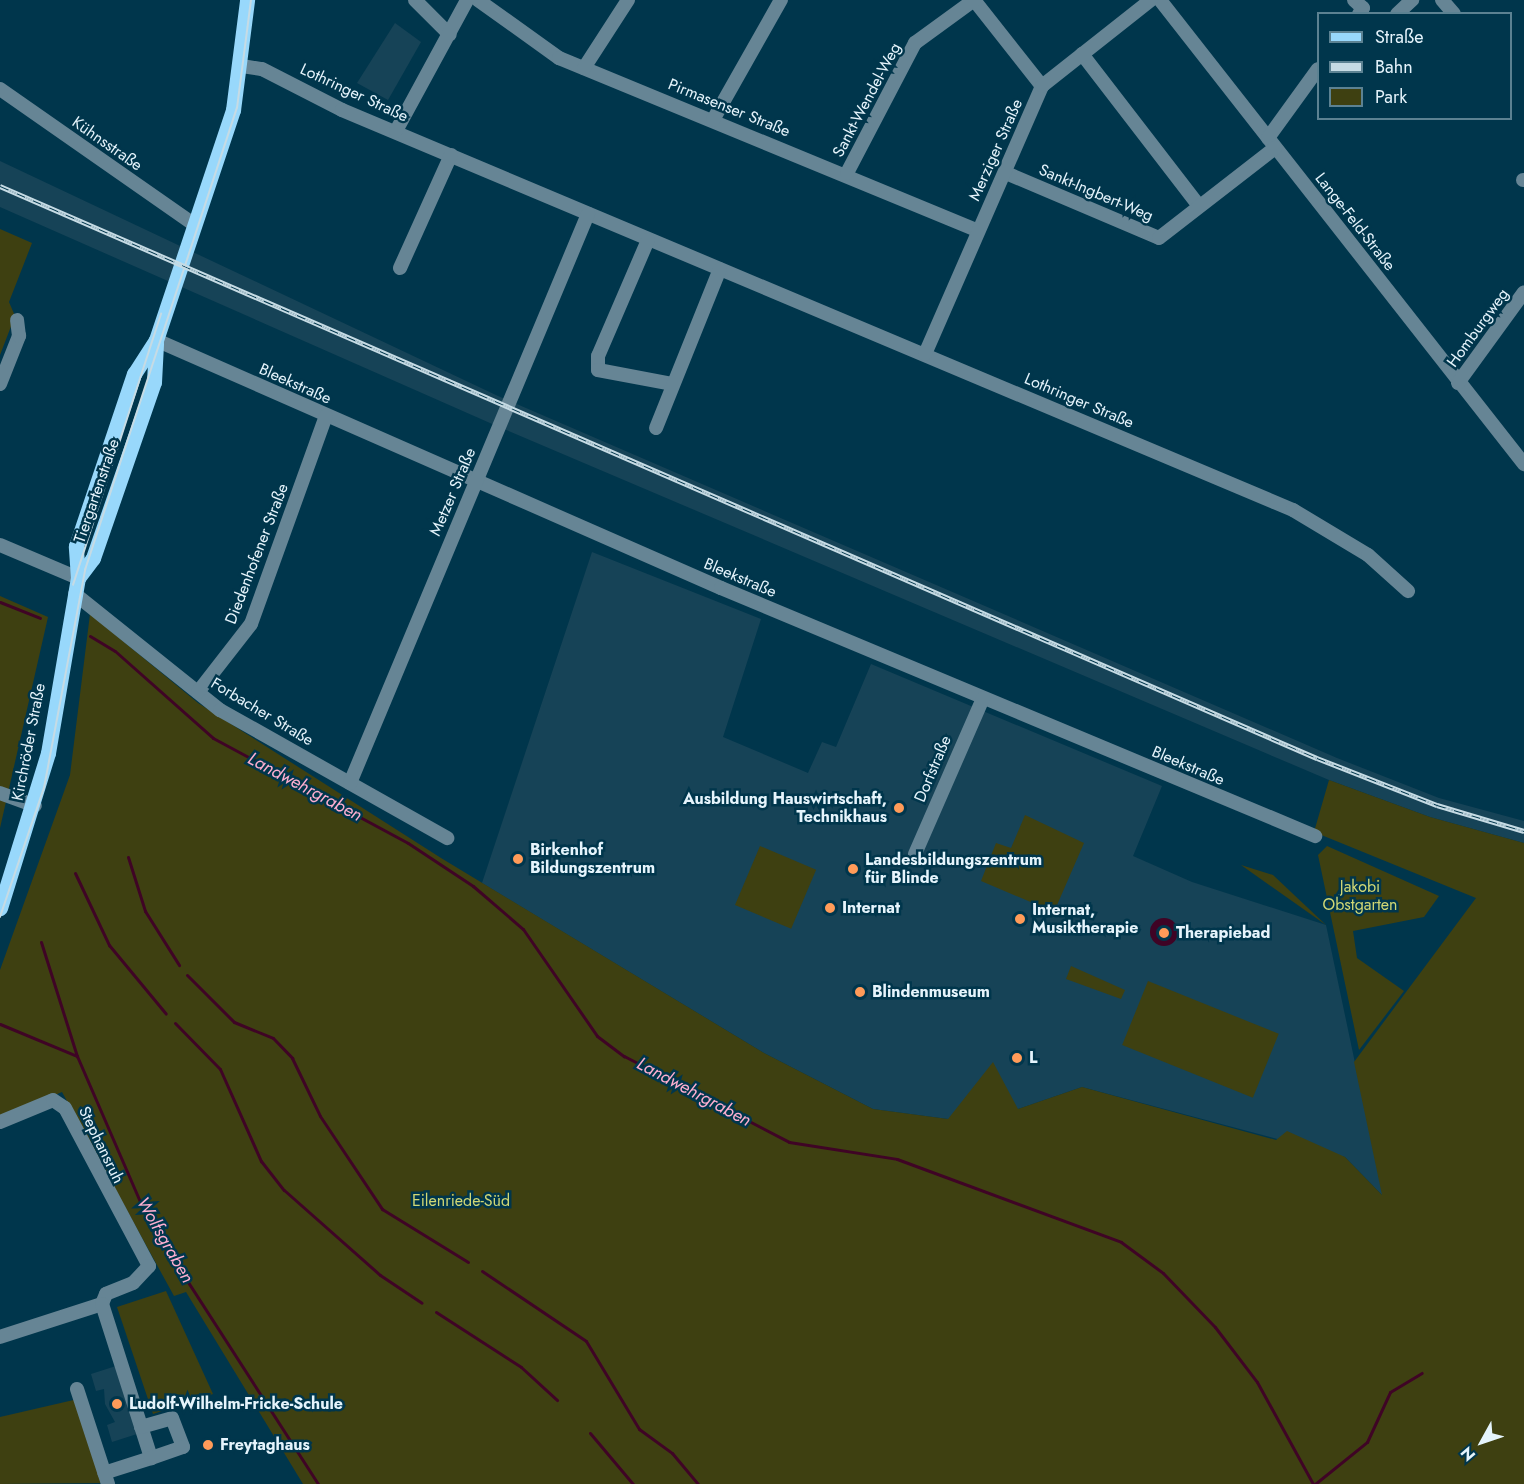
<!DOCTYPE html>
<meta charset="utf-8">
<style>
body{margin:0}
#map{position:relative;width:1524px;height:1484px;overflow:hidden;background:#00364c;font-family:Jost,sans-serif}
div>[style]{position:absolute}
.built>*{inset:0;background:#164357}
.green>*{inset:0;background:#3e4011;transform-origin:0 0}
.water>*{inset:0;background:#3f0425}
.round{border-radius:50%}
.stream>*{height:3px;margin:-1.5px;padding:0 1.5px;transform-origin:1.5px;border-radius:1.5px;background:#3f0425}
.minor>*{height:14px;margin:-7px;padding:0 7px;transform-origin:7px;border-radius:7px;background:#668595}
.major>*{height:15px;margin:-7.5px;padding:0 7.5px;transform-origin:7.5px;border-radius:7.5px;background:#98d8fb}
.tram>*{height:1.5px;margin:-0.75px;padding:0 0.75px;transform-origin:0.75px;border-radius:0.75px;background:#c6dbe4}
.rail>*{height:5px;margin-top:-2.5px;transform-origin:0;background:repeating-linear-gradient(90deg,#00364c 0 9px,#c6dbe4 0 18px);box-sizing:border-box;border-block:2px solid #c6dbe4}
.dots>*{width:16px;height:16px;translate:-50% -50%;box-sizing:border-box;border:3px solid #00364c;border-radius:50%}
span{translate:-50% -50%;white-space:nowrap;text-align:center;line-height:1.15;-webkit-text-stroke:5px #00364c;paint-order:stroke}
.street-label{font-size:16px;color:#e5f4fc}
.poi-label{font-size:16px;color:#e5f4fc;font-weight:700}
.right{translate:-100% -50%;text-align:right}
.left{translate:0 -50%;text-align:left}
.park-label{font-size:16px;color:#d1d874}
.water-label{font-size:18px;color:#fdafd0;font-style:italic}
.legend{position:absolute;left:1317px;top:12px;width:195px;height:108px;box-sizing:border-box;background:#00364c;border:2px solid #5c8292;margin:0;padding:8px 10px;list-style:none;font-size:18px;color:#e5f4fc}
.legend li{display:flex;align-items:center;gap:12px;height:30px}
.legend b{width:30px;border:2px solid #5c8292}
.north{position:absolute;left:1452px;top:1412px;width:60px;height:60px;-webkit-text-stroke:4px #00364c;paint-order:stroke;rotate:230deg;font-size:16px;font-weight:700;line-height:24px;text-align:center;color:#e5f4fc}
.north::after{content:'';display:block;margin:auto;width:21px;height:27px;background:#e5f4fc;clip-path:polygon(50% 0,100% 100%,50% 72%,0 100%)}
</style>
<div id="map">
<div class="built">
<i style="clip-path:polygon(395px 23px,421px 42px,388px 100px,357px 83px)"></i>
<i style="clip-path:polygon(0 161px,498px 396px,1337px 758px,1439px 798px,1524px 821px,1524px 843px,1430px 817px,1329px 780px,490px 423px,0 207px)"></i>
<i style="clip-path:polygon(592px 552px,761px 619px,723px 737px,808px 773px,822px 742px,836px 747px,871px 664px,1162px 786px,1133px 856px,1192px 882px,1326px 925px,1383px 1196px,1345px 1157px,1082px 1087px,1018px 1109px,948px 1119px,873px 1109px,764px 1053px,482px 883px)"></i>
<i style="clip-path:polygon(116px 1366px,137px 1434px,112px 1442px,107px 1425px,115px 1422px,105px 1404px,104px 1389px,96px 1391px,91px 1374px)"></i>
</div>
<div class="green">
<i style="clip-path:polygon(0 229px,32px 243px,9px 302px,15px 316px,0 355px)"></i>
<i style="clip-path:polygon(0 596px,48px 617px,0 828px)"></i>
<i style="clip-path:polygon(90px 614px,198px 703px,441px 858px,764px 1053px,873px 1109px,948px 1119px,993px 1062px,1018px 1109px,1082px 1087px,1276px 1140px,1287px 1131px,1345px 1157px,1382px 1195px,1354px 1062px,1476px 898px,1314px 832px,1329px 780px,1430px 817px,1524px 843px,1524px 1484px,303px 1484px,186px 1292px,174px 1296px,62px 1092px,0 1118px,0 970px,70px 775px)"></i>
<i style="clip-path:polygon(1025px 815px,1084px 843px,1054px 912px,981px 881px,996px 843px,1011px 848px)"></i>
<i style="left:760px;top:846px;width:61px;height:64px;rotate:23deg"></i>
<i style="clip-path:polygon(1327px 846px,1439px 896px,1424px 917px,1353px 931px,1357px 958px,1404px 991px,1359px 1050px,1318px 855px)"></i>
<i style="clip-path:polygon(1241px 865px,1273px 875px,1326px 925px)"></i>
<i style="clip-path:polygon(1071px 966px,1125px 990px,1121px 999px,1066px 979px)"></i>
<i style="left:1148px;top:981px;width:141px;height:69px;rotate:22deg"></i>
<i style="clip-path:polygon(166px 1291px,213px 1394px,153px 1414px,117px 1307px)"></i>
<i style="clip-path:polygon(78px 1399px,103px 1483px,0 1484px,0 1417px)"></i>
</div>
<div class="water">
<i class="round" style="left:1150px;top:918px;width:28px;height:28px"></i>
</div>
<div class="stream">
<i style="left:0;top:602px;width:43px;rotate:21.8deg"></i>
<i style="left:90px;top:636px;width:29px;rotate:31deg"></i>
<i style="left:115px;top:651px;width:131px;rotate:41.6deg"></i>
<i style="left:213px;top:738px;width:221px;rotate:28.3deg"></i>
<i style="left:408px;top:843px;width:78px;rotate:33.5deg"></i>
<i style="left:473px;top:886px;width:66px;rotate:40.7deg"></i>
<i style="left:523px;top:929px;width:130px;rotate:55.3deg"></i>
<i style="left:597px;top:1036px;width:34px;rotate:37deg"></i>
<i style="left:624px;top:1056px;width:186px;rotate:27.5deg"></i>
<i style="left:789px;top:1142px;width:109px;rotate:8.9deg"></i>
<i style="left:897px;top:1159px;width:239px;rotate:20.3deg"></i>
<i style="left:1121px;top:1242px;width:52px;rotate:36.4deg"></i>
<i style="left:1163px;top:1273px;width:75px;rotate:46.1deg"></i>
<i style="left:1215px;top:1327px;width:69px;rotate:52.6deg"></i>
<i style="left:1257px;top:1382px;width:116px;rotate:61.2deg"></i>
<i style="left:128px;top:857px;width:57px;rotate:72.5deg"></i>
<i style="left:145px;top:911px;width:64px;rotate:57.8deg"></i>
<i style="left:75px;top:873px;width:80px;rotate:64.7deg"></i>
<i style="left:109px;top:945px;width:89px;rotate:50.4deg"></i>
<i style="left:41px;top:942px;width:120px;rotate:72.5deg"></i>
<i style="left:77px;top:1056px;width:179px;rotate:66.6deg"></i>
<i style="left:148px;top:1220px;width:314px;rotate:57.2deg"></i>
<i style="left:187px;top:975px;width:66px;rotate:45deg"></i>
<i style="left:234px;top:1022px;width:42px;rotate:22.3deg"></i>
<i style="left:273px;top:1038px;width:28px;rotate:46deg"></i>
<i style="left:292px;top:1058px;width:64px;rotate:64.2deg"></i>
<i style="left:320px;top:1116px;width:112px;rotate:56.3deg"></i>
<i style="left:382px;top:1209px;width:101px;rotate:31.6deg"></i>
<i style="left:175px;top:1023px;width:64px;rotate:45.6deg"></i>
<i style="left:220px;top:1069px;width:101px;rotate:66deg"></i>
<i style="left:261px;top:1161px;width:37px;rotate:52deg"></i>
<i style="left:284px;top:1190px;width:128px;rotate:41.5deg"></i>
<i style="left:380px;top:1275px;width:50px;rotate:33.7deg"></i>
<i style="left:0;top:1024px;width:83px;rotate:22.6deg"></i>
<i style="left:482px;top:1271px;width:125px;rotate:33.9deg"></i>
<i style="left:586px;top:1341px;width:103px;rotate:58.9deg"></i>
<i style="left:639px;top:1429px;width:41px;rotate:36deg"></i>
<i style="left:672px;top:1453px;width:40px;rotate:50deg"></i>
<i style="left:436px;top:1312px;width:101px;rotate:32.9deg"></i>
<i style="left:521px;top:1367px;width:49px;rotate:42.5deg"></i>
<i style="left:590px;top:1433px;width:67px;rotate:49.9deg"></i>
<i style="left:1315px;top:1484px;width:67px;rotate:-38.9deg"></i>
<i style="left:1367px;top:1442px;width:55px;rotate:-65.3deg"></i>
<i style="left:1390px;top:1392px;width:37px;rotate:-31deg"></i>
</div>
<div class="minor">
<i style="left:415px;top:0;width:49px;rotate:45deg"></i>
<i style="left:478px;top:0;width:100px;rotate:35.6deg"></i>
<i style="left:559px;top:58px;width:453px;rotate:22.4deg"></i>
<i style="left:974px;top:0;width:110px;rotate:51.7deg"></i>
<i style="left:1160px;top:0;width:590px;rotate:51.89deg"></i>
<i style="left:1354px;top:0;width:12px;rotate:42deg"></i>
<i style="left:1363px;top:8px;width:7px;rotate:124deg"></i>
<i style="left:1442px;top:0;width:18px;rotate:49deg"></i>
<i style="left:1397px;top:14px;width:21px;rotate:-43deg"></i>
<i style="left:1082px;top:54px;width:192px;rotate:52.4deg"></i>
<i style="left:242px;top:66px;width:20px;rotate:9deg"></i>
<i style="left:262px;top:69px;width:90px;rotate:27.1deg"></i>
<i style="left:342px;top:110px;width:1032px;rotate:22.81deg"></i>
<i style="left:1293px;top:510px;width:87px;rotate:31deg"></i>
<i style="left:1368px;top:555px;width:54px;rotate:42deg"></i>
<i style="left:584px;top:68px;width:81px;rotate:-57.1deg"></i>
<i style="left:0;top:89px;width:238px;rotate:34.9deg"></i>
<i style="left:713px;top:120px;width:138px;rotate:-60.5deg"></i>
<i style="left:396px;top:131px;width:149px;rotate:-61.5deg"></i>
<i style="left:1268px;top:138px;width:85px;rotate:-54.1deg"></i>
<i style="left:847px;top:173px;width:147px;rotate:-62.4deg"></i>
<i style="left:915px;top:43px;width:73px;rotate:-36.1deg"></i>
<i style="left:1006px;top:173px;width:166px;rotate:23deg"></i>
<i style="left:1159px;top:238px;width:147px;rotate:-37.8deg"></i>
<i style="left:1523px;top:180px;width:1px"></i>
<i style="left:648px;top:240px;width:126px;rotate:113.3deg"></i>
<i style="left:598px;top:356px;width:14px;rotate:90deg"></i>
<i style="left:598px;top:370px;width:75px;rotate:10.7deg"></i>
<i style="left:400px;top:268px;width:124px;rotate:-65.7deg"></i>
<i style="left:156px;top:340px;width:617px;rotate:23.7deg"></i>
<i style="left:721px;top:588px;width:644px;rotate:22.66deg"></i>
<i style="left:925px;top:354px;width:292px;rotate:-66.4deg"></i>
<i style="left:1042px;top:86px;width:139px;rotate:-38.3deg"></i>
<i style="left:1458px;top:383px;width:112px;rotate:-54deg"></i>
<i style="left:0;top:384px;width:52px;rotate:-68.4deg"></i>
<i style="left:19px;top:336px;width:16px;rotate:-97deg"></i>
<i style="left:656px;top:428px;width:171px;rotate:-68.1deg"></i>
<i style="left:0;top:545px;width:85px;rotate:22.9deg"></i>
<i style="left:75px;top:594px;width:186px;rotate:38.7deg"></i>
<i style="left:220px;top:710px;width:261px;rotate:29.4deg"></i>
<i style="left:198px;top:692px;width:86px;rotate:-52.1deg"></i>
<i style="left:251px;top:624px;width:221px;rotate:-70.2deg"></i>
<i style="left:350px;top:783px;width:617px;rotate:-67.3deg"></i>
<i style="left:0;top:793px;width:37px;rotate:20deg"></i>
<i style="left:915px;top:854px;width:170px;rotate:-66.4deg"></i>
<i style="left:0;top:1122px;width:57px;rotate:-22.5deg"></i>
<i style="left:53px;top:1100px;width:14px;rotate:34deg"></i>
<i style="left:65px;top:1108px;width:179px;rotate:62deg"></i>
<i style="left:149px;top:1266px;width:23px;rotate:133deg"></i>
<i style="left:133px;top:1283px;width:29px;rotate:158deg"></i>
<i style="left:106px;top:1294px;width:11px;rotate:112deg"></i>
<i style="left:102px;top:1304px;width:107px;rotate:162.1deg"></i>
<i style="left:102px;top:1304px;width:162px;rotate:72.3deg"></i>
<i style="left:151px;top:1458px;width:49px;rotate:162.3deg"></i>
<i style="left:77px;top:1389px;width:100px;rotate:71.9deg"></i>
<i style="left:141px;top:1427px;width:32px;rotate:-16deg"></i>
<i style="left:172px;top:1418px;width:31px;rotate:69deg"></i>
<i style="left:183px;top:1447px;width:34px;rotate:161deg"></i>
</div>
<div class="major">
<i style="left:78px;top:578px;width:25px;rotate:-53deg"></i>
<i style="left:93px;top:558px;width:186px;rotate:-70.9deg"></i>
<i style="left:154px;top:382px;width:39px;rotate:-87deg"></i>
<i style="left:0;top:908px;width:162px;rotate:-72.8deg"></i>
<i style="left:48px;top:753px;width:178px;rotate:-80.3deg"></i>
<i style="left:78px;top:578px;width:32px;rotate:-94deg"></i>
<i style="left:76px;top:546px;width:182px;rotate:-71.4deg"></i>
<i style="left:134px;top:374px;width:40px;rotate:-57.1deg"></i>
<i style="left:156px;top:340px;width:243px;rotate:-71.5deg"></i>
<i style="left:233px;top:110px;width:111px;rotate:-82.7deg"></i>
</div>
<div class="tram">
<i style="left:73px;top:585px;width:285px;rotate:-72deg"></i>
<i style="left:0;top:917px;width:136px;rotate:-71.2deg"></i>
<i style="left:44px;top:788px;width:222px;rotate:-79.3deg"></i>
<i style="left:85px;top:570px;width:486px;rotate:-71.8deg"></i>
<i style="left:237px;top:108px;width:109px;rotate:-82.6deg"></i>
</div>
<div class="rail">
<i style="left:0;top:186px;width:1436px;rotate:23.48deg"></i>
<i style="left:1317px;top:758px;width:129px;rotate:21.4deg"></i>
<i style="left:1437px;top:805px;width:91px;rotate:16.6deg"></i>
</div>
<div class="dots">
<i style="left:899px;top:808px;background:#ff9b59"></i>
<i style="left:518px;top:859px;background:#ff9b59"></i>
<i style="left:853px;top:869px;background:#ff9b59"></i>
<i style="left:830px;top:908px;background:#ff9b59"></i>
<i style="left:1020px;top:919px;background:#ff9b59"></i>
<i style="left:1164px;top:933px;background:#ff9b59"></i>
<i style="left:860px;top:992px;background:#ff9b59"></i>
<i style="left:1017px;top:1058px;background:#ff9b59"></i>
<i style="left:117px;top:1404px;background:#ff9b59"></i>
<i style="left:208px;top:1445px;background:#ff9b59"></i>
</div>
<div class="street-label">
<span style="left:354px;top:93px;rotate:25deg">Lothringer Straße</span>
<span style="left:867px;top:100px;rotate:-62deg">Sankt-Wendel-Weg</span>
<span style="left:729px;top:108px;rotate:22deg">Pirmasenser Straße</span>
<span style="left:107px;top:144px;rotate:35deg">Kühnsstraße</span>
<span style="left:996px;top:150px;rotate:-66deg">Merziger Straße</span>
<span style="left:1096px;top:193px;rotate:23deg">Sankt-Ingbert-Weg</span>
<span style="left:1355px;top:222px;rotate:52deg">Lange-Feld-Straße</span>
<span style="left:1478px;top:328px;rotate:-54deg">Homburgweg</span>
<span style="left:295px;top:384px;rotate:24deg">Bleekstraße</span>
<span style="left:1079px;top:401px;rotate:23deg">Lothringer Straße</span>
<span style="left:97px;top:491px;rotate:-71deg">Tiergartenstraße</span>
<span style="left:453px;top:492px;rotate:-67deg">Metzer Straße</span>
<span style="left:257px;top:554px;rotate:-69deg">Diedenhofener Straße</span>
<span style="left:740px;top:578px;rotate:23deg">Bleekstraße</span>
<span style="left:262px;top:712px;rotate:31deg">Forbacher Straße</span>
<span style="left:29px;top:742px;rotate:-79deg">Kirchröder Straße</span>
<span style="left:1188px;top:766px;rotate:23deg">Bleekstraße</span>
<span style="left:933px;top:769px;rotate:-67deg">Dorfstraße</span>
<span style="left:101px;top:1145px;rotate:64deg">Stephansruh</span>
</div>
<div class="poi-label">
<span class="right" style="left:887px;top:808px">Ausbildung Hauswirtschaft,<br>Technikhaus</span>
<span class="left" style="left:530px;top:859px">Birkenhof<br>Bildungszentrum</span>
<span class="left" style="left:865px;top:869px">Landesbildungszentrum<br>für Blinde</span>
<span class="left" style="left:842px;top:908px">Internat</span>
<span class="left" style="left:1032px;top:919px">Internat,<br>Musiktherapie</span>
<span class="left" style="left:1176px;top:933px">Therapiebad</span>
<span class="left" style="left:872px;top:992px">Blindenmuseum</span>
<span class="left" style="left:1029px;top:1058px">L</span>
<span class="left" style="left:129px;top:1404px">Ludolf-Wilhelm-Fricke-Schule</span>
<span class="left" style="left:220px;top:1445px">Freytaghaus</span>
</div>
<div class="park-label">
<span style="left:1360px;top:896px">Jakobi<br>Obstgarten</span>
<span style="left:461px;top:1201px">Eilenriede-Süd</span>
</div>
<div class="water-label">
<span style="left:305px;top:787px;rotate:28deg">Landwehrgraben</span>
<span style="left:694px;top:1092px;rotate:28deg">Landwehrgraben</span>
<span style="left:165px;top:1240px;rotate:60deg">Wolfsgraben</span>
</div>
<ul class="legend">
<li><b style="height:8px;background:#98d8fb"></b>Straße</li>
<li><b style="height:8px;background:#c6dbe4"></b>Bahn</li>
<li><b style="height:16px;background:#3e4011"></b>Park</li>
</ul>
<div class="north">N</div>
</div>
